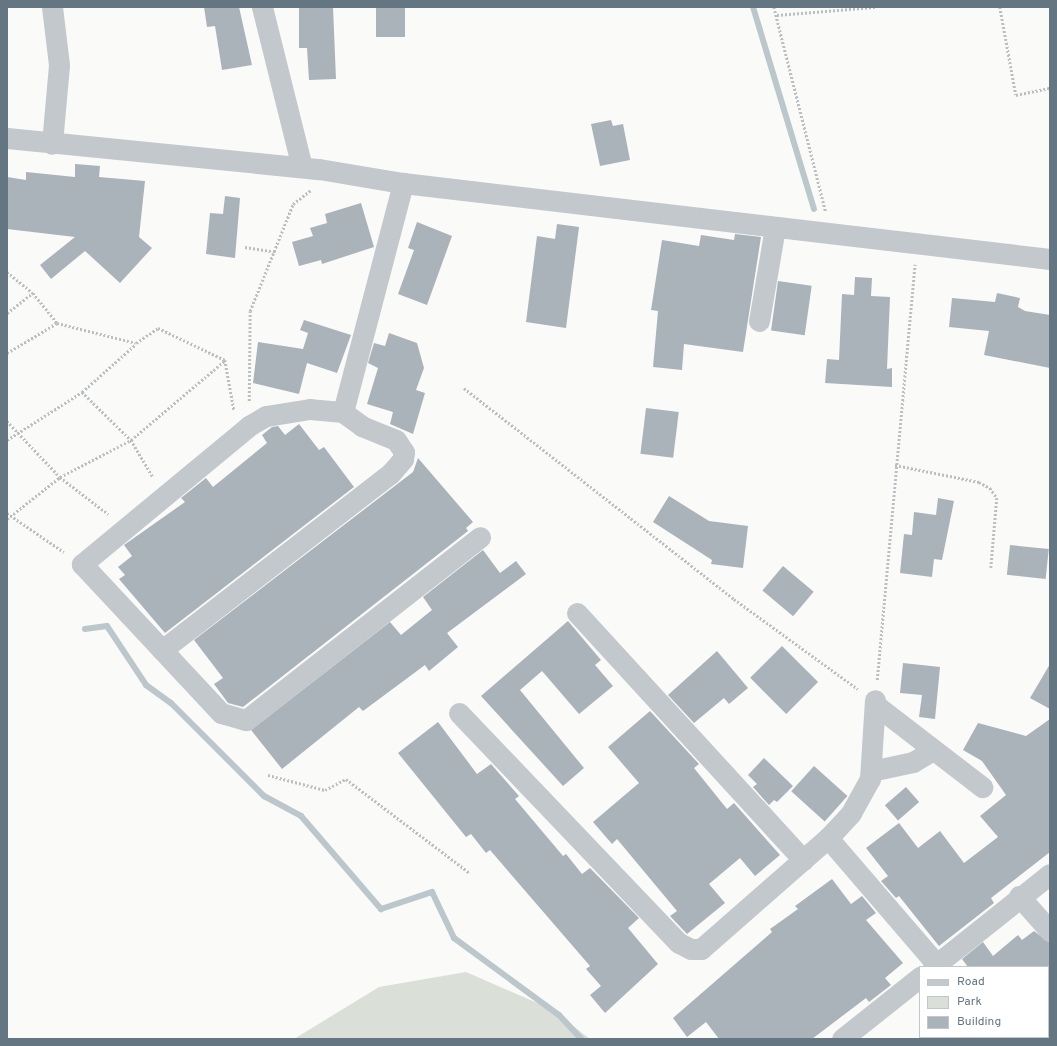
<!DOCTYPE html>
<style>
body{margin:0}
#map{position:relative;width:1057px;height:1046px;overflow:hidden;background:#fafaf8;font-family:Overpass,sans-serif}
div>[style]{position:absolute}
.green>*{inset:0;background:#dadfd7}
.stream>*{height:6px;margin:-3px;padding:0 3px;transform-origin:3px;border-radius:3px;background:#bbc7cb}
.building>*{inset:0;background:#aab3b9;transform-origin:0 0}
.path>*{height:2.5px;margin-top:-1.25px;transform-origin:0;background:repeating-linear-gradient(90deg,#bbbfc2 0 2px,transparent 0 4px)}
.street>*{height:21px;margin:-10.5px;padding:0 10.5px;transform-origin:10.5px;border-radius:10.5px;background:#c3c8cc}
span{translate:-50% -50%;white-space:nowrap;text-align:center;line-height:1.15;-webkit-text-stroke:4px #fff;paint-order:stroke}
.frame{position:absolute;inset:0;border:8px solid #657683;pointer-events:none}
.legend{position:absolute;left:919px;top:966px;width:130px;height:72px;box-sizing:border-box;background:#fff;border:1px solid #c1c8cd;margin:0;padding:5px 7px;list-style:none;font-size:12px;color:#657683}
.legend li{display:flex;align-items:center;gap:8px;height:20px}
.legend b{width:20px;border:1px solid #c1c8cd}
</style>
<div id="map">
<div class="green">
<i style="clip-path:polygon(466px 972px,551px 1009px,590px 1039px,294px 1039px,379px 987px)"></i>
</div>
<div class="stream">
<i style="left:753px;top:7px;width:211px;rotate:73.2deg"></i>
<i style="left:85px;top:629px;width:22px;rotate:-8deg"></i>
<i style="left:107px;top:626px;width:71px;rotate:56.5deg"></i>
<i style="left:146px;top:685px;width:31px;rotate:36deg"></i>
<i style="left:171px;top:703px;width:132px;rotate:45deg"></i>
<i style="left:264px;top:796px;width:42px;rotate:28.4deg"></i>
<i style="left:301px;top:816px;width:123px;rotate:49.3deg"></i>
<i style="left:381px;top:909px;width:54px;rotate:-18.4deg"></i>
<i style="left:432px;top:892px;width:51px;rotate:64.4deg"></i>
<i style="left:454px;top:938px;width:130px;rotate:36.3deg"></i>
<i style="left:559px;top:1015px;width:33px;rotate:47deg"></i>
</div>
<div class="building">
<i style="clip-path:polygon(204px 7px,239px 7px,252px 65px,222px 70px,215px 26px,207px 27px)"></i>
<i style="clip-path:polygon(299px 7px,333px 7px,336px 79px,309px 80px,307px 48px,299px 48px)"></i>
<i style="left:376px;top:7px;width:29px;height:30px"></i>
<i style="clip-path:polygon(611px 120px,613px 126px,623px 124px,630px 160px,600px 166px,591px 124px)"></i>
<i style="clip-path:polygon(75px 164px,100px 166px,99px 177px,145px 181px,139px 237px,152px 248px,120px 283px,85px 251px,51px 279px,40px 265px,75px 237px,7px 229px,7px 177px,26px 180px,26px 172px,75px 177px)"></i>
<i style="clip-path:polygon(225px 196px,240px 198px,235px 258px,206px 254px,210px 213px,223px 214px)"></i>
<i style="clip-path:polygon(361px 203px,374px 247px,322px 264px,321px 260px,299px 266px,292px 242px,313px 236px,310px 228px,327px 223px,325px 214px)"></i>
<i style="clip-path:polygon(417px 222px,452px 236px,427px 305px,398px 294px,414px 250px,408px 248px)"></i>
<i style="clip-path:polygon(557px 224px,579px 227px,566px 328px,526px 322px,537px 236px,555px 239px)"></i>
<i style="clip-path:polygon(735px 234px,761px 237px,743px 352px,684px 344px,682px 370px,653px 367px,658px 311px,651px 310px,662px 240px,699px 246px,701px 235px,734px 240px)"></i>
<i style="clip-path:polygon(855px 277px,872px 278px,871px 296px,890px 297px,887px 369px,892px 368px,892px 387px,825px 383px,827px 359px,839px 360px,842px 294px,854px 295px)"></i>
<i style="left:778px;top:281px;width:34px;height:50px;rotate:8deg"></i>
<i style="clip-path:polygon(997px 293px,1020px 298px,1018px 307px,1025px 311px,1050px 315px,1050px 368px,984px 355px,989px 331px,949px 327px,952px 298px,995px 302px)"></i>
<i style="clip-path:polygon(304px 320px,351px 335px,337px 373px,307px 363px,299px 394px,253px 383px,258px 342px,303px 349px,308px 333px,300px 330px)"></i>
<i style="clip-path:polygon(389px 333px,417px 343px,424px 368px,416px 390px,425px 393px,413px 434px,390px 424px,393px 412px,367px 404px,378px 368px,368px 363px,374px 343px,385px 346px)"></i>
<i style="left:646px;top:408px;width:33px;height:46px;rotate:7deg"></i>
<i style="clip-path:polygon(299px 424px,319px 450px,324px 447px,354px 487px,165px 633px,119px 579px,125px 575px,118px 567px,132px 556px,124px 545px,185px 502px,181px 498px,206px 478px,213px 487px,267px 443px,262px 435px,272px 427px,278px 426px,285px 435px)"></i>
<i style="clip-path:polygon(418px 458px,473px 522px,466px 528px,468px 531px,243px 707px,228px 703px,214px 684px,223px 678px,194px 640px,413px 472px)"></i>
<i style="clip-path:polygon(669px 496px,709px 521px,748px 526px,743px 568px,711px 564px,712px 560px,653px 522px)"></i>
<i style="clip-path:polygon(938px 498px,954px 501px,942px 560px,934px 559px,932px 577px,900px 573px,904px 534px,912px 535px,914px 512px,936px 515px)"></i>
<i style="left:1010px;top:545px;width:39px;height:30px;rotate:6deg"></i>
<i style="clip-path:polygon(483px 550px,500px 573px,516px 561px,526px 574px,447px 633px,458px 647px,429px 671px,425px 665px,363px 711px,359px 707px,282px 769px,251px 730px,390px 622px,401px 635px,432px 610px,423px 597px)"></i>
<i style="left:783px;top:566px;width:40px;height:32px;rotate:40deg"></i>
<i style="clip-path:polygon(568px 621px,601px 660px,595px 665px,613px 686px,579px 714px,542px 671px,520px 690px,584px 768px,563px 786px,481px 696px)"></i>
<i style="left:782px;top:646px;width:51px;height:45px;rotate:45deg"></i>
<i style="clip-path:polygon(717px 651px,748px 688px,729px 704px,724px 698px,694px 723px,668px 695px)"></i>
<i style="clip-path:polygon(903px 663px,940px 667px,935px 719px,919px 717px,922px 695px,900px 693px)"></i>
<i style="clip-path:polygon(1050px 664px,1050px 709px,1030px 698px)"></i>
<i style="clip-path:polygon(650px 711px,699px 764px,694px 768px,727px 809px,734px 803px,780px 855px,755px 876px,740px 858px,709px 884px,725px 903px,687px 934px,670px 916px,677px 911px,617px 839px,612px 844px,593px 822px,639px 783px,608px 747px)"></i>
<i style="clip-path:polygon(1050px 719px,1050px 852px,991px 898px,994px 903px,939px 946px,899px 896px,896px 898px,881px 881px,888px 876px,866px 848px,899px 823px,918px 848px,940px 831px,964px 863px,998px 837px,980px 816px,1006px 795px,982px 761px,963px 750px,978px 723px,1026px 736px)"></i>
<i style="clip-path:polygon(438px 722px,477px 774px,491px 764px,519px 796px,515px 799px,563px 856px,566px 854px,582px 874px,590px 868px,639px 918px,628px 928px,658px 964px,605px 1013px,590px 995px,601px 986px,586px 969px,590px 966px,490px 850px,486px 853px,471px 834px,466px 837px,398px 753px)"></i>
<i style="clip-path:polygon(764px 758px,793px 786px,777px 802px,774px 800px,769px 805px,753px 787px,757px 784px,748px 775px)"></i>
<i style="left:814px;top:766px;width:45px;height:34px;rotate:42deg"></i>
<i style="left:906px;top:787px;width:20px;height:28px;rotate:49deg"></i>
<i style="clip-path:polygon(832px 879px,851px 904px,862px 896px,876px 913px,866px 920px,903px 963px,885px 978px,891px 985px,869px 1002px,866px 998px,812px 1039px,719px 1039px,706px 1022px,687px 1037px,673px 1018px,772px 932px,770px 929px,798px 909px,795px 906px)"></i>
<i style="clip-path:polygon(1034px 931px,1050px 943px,1050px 967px,968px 967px,962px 959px,983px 942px,993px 956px,1018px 935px,1022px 940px)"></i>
</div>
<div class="path">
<i style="left:774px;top:7px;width:211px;rotate:75.8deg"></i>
<i style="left:1000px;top:7px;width:89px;rotate:79.7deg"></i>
<i style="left:1016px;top:95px;width:35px;rotate:-12deg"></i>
<i style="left:777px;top:15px;width:98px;rotate:-4.7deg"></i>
<i style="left:245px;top:247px;width:31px;rotate:9deg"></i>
<i style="left:7px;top:272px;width:33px;rotate:39deg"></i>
<i style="left:33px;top:293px;width:38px;rotate:51deg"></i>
<i style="left:57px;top:323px;width:81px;rotate:14.2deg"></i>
<i style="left:136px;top:343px;width:27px;rotate:-34deg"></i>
<i style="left:158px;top:328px;width:74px;rotate:25.5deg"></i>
<i style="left:225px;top:360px;width:51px;rotate:79.8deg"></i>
<i style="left:7px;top:313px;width:33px;rotate:-38deg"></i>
<i style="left:7px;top:353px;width:58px;rotate:-31deg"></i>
<i style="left:464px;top:388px;width:343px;rotate:38deg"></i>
<i style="left:734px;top:599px;width:153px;rotate:36deg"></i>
<i style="left:82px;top:392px;width:69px;rotate:44.4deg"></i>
<i style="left:131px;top:440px;width:43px;rotate:59.3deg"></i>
<i style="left:249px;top:401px;width:90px;rotate:-89.4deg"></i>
<i style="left:250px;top:311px;width:115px;rotate:-68.1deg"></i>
<i style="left:293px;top:204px;width:23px;rotate:-38deg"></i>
<i style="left:7px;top:421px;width:77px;rotate:46.6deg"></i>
<i style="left:60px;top:477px;width:61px;rotate:37.6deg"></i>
<i style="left:7px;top:440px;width:89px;rotate:-32.6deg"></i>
<i style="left:82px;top:392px;width:72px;rotate:-41.6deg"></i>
<i style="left:895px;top:465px;width:86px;rotate:11.4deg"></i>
<i style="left:979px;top:482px;width:13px;rotate:29deg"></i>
<i style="left:990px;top:488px;width:12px;rotate:55deg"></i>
<i style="left:997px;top:498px;width:70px;rotate:94.9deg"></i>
<i style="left:7px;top:513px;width:69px;rotate:34.4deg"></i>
<i style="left:7px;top:519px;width:68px;rotate:-38.4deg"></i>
<i style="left:60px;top:477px;width:80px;rotate:-27.5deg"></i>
<i style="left:131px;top:440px;width:122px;rotate:-40.3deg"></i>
<i style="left:877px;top:680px;width:417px;rotate:-84.8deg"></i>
<i style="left:268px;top:775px;width:59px;rotate:14.7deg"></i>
<i style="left:325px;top:790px;width:24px;rotate:-28deg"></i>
<i style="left:346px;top:779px;width:156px;rotate:37.2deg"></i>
</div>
<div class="street">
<i style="left:52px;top:7px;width:58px;rotate:83.1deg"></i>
<i style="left:59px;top:65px;width:79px;rotate:95.1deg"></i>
<i style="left:262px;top:7px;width:165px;rotate:76deg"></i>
<i style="left:7px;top:138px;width:314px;rotate:5.7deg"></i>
<i style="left:319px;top:169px;width:85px;rotate:9.5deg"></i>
<i style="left:403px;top:183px;width:651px;rotate:6.7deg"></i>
<i style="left:759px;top:321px;width:95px;rotate:-80.3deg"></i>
<i style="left:343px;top:412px;width:33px;rotate:-175deg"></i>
<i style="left:310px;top:409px;width:45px;rotate:171deg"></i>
<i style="left:266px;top:416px;width:20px;rotate:150deg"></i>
<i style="left:249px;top:426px;width:217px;rotate:140.4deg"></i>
<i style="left:82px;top:564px;width:204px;rotate:47deg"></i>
<i style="left:221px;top:713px;width:26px;rotate:16deg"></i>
<i style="left:246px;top:720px;width:297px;rotate:-38deg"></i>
<i style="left:577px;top:613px;width:335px;rotate:47.5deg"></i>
<i style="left:162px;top:650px;width:288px;rotate:-37.7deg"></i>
<i style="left:390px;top:474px;width:20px;rotate:-49deg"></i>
<i style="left:403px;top:459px;width:7px;rotate:-82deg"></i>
<i style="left:404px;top:452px;width:14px;rotate:-124deg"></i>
<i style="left:396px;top:440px;width:37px;rotate:-158deg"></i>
<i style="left:362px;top:426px;width:24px;rotate:-144deg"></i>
<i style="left:343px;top:412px;width:237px;rotate:-75.3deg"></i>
<i style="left:877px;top:706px;width:133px;rotate:37.6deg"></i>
<i style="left:459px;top:713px;width:318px;rotate:46.3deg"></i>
<i style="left:679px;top:943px;width:13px;rotate:27deg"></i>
<i style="left:691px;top:949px;width:10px"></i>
<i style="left:701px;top:949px;width:169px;rotate:-41.2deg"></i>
<i style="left:828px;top:838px;width:34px;rotate:-47deg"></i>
<i style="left:851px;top:813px;width:39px;rotate:-61deg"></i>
<i style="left:870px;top:779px;width:79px;rotate:-86.4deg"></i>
<i style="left:871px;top:771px;width:43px;rotate:-12.1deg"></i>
<i style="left:913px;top:762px;width:23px;rotate:-31deg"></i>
<i style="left:828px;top:838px;width:170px;rotate:49.3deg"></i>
<i style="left:1019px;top:896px;width:47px;rotate:48.5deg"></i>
<i style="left:933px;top:967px;width:149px;rotate:-38.5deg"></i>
<i style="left:1003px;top:1037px;width:2px;rotate:63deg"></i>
<i style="left:842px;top:1039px;width:100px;rotate:-38.5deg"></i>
</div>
<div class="frame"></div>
<ul class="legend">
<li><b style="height:5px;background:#c3c8cc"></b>Road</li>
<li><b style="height:11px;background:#dadfd7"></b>Park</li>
<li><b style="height:11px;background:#aab3b9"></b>Building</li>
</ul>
</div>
